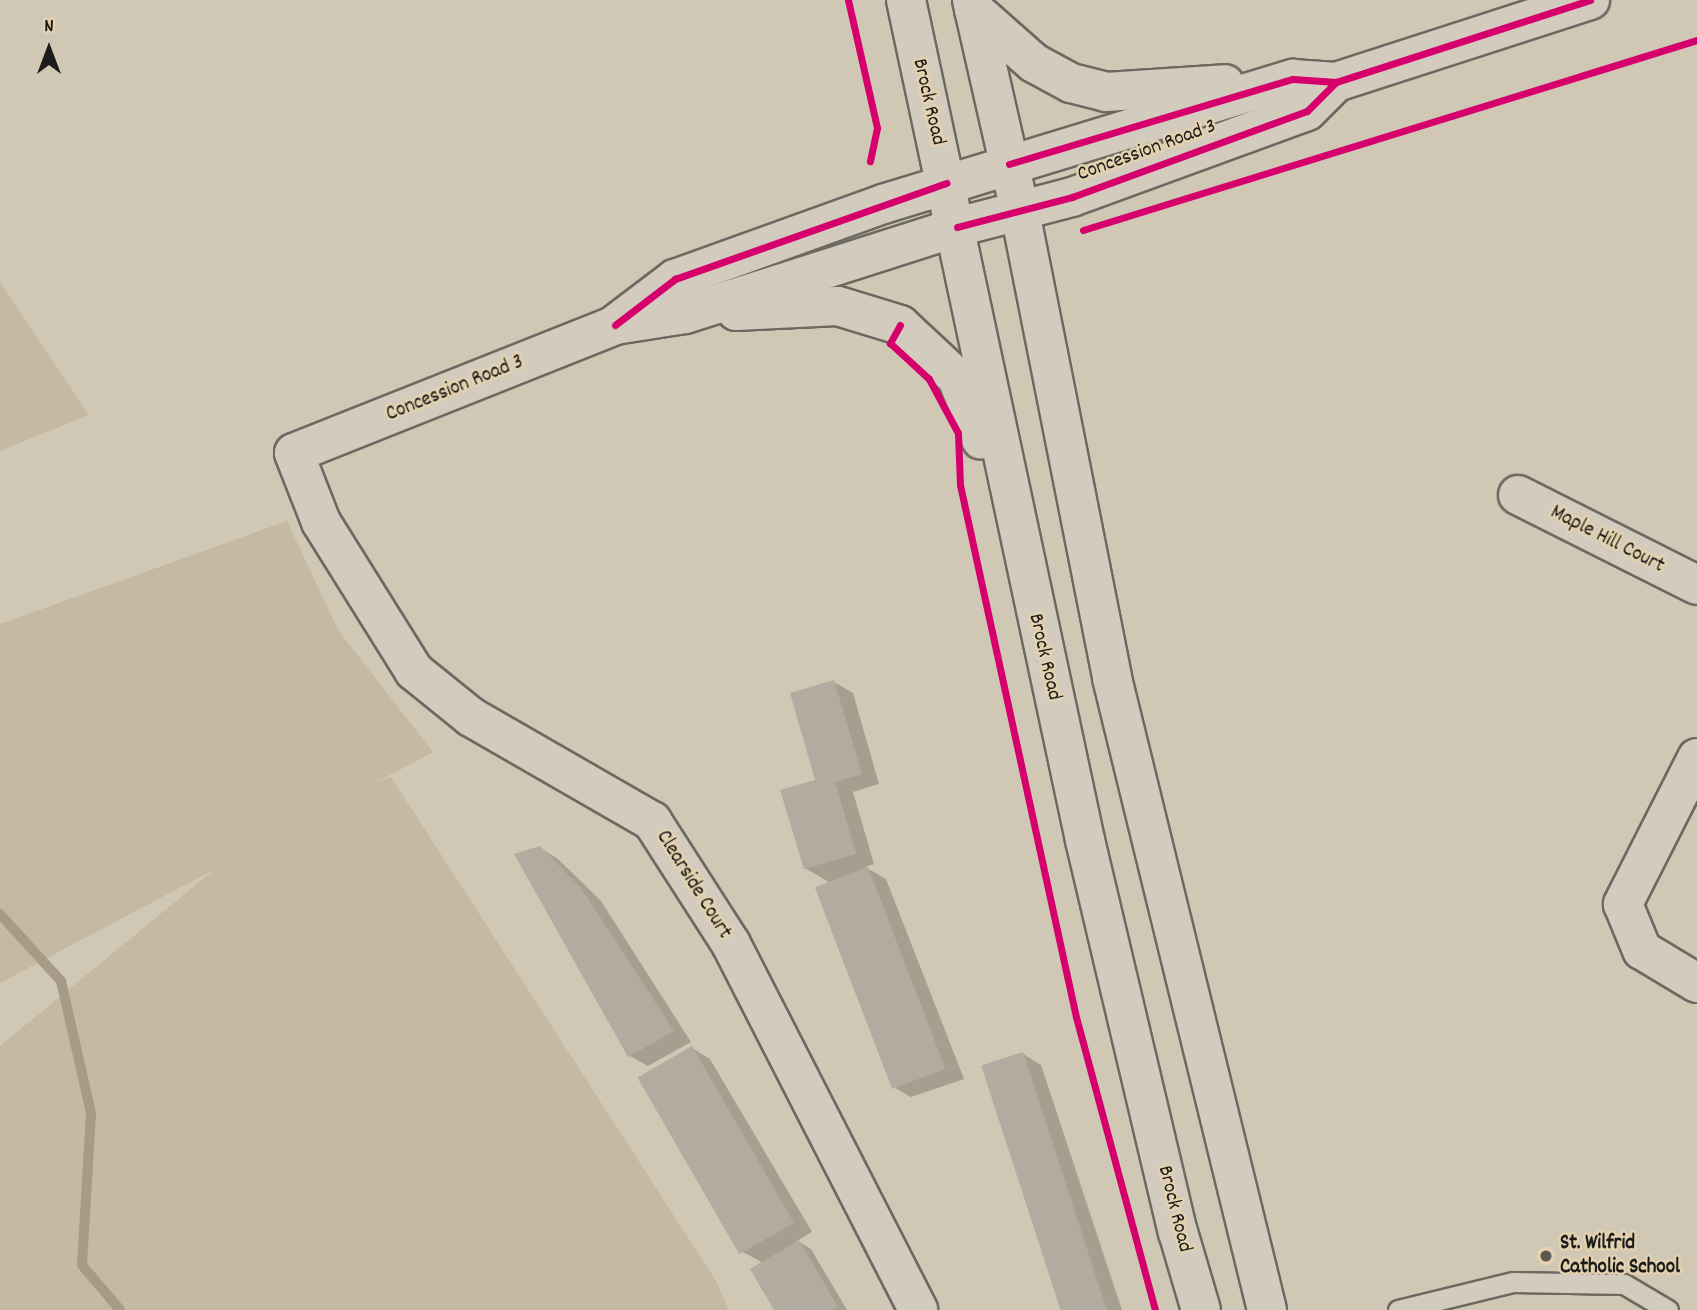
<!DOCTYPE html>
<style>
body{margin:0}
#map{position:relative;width:1697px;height:1310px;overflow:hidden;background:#d0c7b5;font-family:Dekko,sans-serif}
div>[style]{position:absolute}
.green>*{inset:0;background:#c5b9a2}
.shadow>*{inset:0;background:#0003}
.stream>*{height:10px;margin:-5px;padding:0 5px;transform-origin:5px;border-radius:5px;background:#a59b87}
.building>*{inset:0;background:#b2aca0;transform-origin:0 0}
.roads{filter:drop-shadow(2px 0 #6d6961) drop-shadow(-2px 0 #6d6961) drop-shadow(0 2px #6d6961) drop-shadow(0 -2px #6d6961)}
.lane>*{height:19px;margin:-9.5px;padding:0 9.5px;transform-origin:9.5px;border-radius:9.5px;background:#d3cbbe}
.street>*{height:38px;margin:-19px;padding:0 19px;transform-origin:19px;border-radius:19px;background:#d3cbbe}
.secondary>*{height:38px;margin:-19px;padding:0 19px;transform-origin:19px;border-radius:19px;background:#d3cbbe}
.cycleway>*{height:7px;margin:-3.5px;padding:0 3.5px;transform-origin:3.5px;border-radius:3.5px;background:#d6006c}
.dots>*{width:19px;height:19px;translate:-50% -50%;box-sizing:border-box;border:4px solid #e4d2af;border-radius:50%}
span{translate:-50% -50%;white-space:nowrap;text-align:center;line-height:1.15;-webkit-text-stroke:5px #e4d2af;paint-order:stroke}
.street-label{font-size:21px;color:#1c1c1c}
.poi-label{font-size:21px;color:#1c1c1c;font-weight:700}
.left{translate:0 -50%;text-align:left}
.north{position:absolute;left:14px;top:14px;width:70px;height:70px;-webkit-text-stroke:5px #e4d2af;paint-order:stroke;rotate:0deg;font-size:19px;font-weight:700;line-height:28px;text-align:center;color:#1c1c1c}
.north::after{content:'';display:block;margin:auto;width:24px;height:32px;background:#1c1c1c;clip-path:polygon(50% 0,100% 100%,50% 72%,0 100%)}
</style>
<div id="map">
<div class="green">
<i style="clip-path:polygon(0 282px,89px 415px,0 451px)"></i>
<i style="clip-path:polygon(287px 521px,338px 630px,433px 752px,375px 783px,391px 777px,716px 1281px,729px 1310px,0 1310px,0 1046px,215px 869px,0 983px,0 624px)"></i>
</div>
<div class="shadow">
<i style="clip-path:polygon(834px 682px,853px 693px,879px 784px,853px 792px,874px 864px,865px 867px,886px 879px,964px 1079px,911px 1097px,892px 1086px,827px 881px,805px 868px)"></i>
<i style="clip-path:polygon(540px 848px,558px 859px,601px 901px,691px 1042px,648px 1066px,630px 1056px)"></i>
<i style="clip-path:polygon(692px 1048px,710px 1059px,812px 1232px,797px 1241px,811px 1249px,847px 1310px,776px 1310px,763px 1263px,743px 1252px)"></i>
<i style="clip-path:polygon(1023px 1054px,1041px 1065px,1122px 1310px,1063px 1310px)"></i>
</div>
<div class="stream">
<i style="left:0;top:914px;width:91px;rotate:47.7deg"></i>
<i style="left:61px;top:981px;width:135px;rotate:77.2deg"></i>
<i style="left:91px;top:1113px;width:152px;rotate:93.4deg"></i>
<i style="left:82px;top:1265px;width:59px;rotate:49.8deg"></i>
</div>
<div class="building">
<i style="clip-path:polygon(834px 680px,862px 774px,835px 782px,856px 854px,804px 869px,780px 790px,815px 780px,790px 693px)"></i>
<i style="clip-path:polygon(540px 846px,582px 889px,674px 1031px,628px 1057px,514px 854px)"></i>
<i style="left:868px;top:867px;width:216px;height:57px;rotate:69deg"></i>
<i style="left:692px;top:1046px;width:204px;height:63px;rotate:60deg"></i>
<i style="left:1023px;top:1052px;width:272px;height:44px;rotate:72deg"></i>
<i style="clip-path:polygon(799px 1240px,838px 1307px,832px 1310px,774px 1310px,750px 1269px)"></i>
</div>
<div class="roads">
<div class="lane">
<i style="left:1398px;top:1310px;width:118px;rotate:-13.7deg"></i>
<i style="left:1513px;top:1282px;width:111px;rotate:1deg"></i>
<i style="left:1624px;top:1284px;width:51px;rotate:30.6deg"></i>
</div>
<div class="street">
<i style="left:294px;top:453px;width:74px;rotate:68.6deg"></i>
<i style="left:321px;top:522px;width:176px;rotate:58deg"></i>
<i style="left:414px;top:671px;width:73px;rotate:38.9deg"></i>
<i style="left:471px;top:717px;width:209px;rotate:29.9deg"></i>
<i style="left:652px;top:821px;width:146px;rotate:57.3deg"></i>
<i style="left:731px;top:944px;width:411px;rotate:62.9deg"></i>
<i style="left:1518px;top:495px;width:200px;rotate:26.7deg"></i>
<i style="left:1697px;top:758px;width:164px;rotate:116.9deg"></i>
<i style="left:1623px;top:904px;width:50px;rotate:67.6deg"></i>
<i style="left:1642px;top:950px;width:64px;rotate:31deg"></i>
</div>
<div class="secondary">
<i style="left:906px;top:0;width:859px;rotate:77.97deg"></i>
<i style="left:1085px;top:840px;width:403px;rotate:76.7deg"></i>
<i style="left:1178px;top:1232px;width:81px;rotate:73.6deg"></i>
<i style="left:972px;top:0;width:217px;rotate:77.2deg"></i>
<i style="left:1020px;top:212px;width:475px;rotate:78.8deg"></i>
<i style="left:1112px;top:678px;width:651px;rotate:76.22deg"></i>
<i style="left:974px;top:10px;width:80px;rotate:41.5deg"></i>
<i style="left:1034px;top:63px;width:42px;rotate:28.4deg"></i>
<i style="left:1071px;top:83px;width:36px;rotate:14deg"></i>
<i style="left:1106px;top:92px;width:119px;rotate:-3.8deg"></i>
<i style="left:736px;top:311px;width:102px;rotate:-2.8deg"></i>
<i style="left:838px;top:306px;width:65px;rotate:17deg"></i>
<i style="left:900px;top:325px;width:78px;rotate:42.9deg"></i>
<i style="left:957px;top:378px;width:66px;rotate:68.8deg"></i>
<i style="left:617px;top:323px;width:73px;rotate:-37.2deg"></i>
<i style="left:675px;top:279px;width:221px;rotate:-19.8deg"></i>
<i style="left:883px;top:204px;width:429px;rotate:-17deg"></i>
<i style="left:1293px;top:79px;width:43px;rotate:4deg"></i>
<i style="left:1336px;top:82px;width:267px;rotate:-17.9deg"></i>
<i style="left:294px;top:453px;width:346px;rotate:-21.7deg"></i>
<i style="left:615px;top:325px;width:71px;rotate:-8.9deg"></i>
<i style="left:685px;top:314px;width:286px;rotate:-17.7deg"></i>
<i style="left:957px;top:227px;width:119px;rotate:-14.6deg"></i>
<i style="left:1072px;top:197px;width:250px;rotate:-20.1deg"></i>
<i style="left:1307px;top:111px;width:41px;rotate:-45deg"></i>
</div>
</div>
<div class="cycleway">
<i style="left:848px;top:0;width:131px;rotate:77.2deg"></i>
<i style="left:877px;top:128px;width:34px;rotate:102deg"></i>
<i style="left:1009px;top:164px;width:296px;rotate:-16.7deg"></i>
<i style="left:1293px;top:79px;width:43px;rotate:4deg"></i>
<i style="left:1336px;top:82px;width:267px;rotate:-17.9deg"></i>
<i style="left:957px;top:227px;width:119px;rotate:-14.6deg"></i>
<i style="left:1072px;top:197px;width:250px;rotate:-20.1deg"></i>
<i style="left:1307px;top:111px;width:41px;rotate:-45deg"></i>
<i style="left:1083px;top:230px;width:643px;rotate:-17.19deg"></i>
<i style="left:615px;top:325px;width:76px;rotate:-37.5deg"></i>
<i style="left:675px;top:279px;width:288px;rotate:-19.5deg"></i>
<i style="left:900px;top:325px;width:21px;rotate:119deg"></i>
<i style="left:890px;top:343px;width:53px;rotate:42.7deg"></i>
<i style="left:929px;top:379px;width:61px;rotate:61.8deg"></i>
<i style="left:958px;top:433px;width:52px;rotate:87.8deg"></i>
<i style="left:960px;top:485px;width:544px;rotate:77.7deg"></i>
<i style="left:1076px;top:1017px;width:303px;rotate:74.9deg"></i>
</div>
<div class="dots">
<i style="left:1546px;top:1256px;background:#5b5852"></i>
</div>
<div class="street-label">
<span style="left:928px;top:102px;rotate:77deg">Brock Road</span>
<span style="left:1147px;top:151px;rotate:-20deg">Concession Road 3</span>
<span style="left:455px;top:389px;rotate:-22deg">Concession Road 3</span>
<span style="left:1607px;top:540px;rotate:27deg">Maple Hill Court</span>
<span style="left:1044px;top:657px;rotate:77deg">Brock Road</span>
<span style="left:693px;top:885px;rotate:58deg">Clearside Court</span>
<span style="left:1174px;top:1209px;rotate:76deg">Brock Road</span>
</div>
<div class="poi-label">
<span class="left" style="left:1560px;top:1256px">St. Wilfrid<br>Catholic School</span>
</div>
<div class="north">N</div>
</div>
